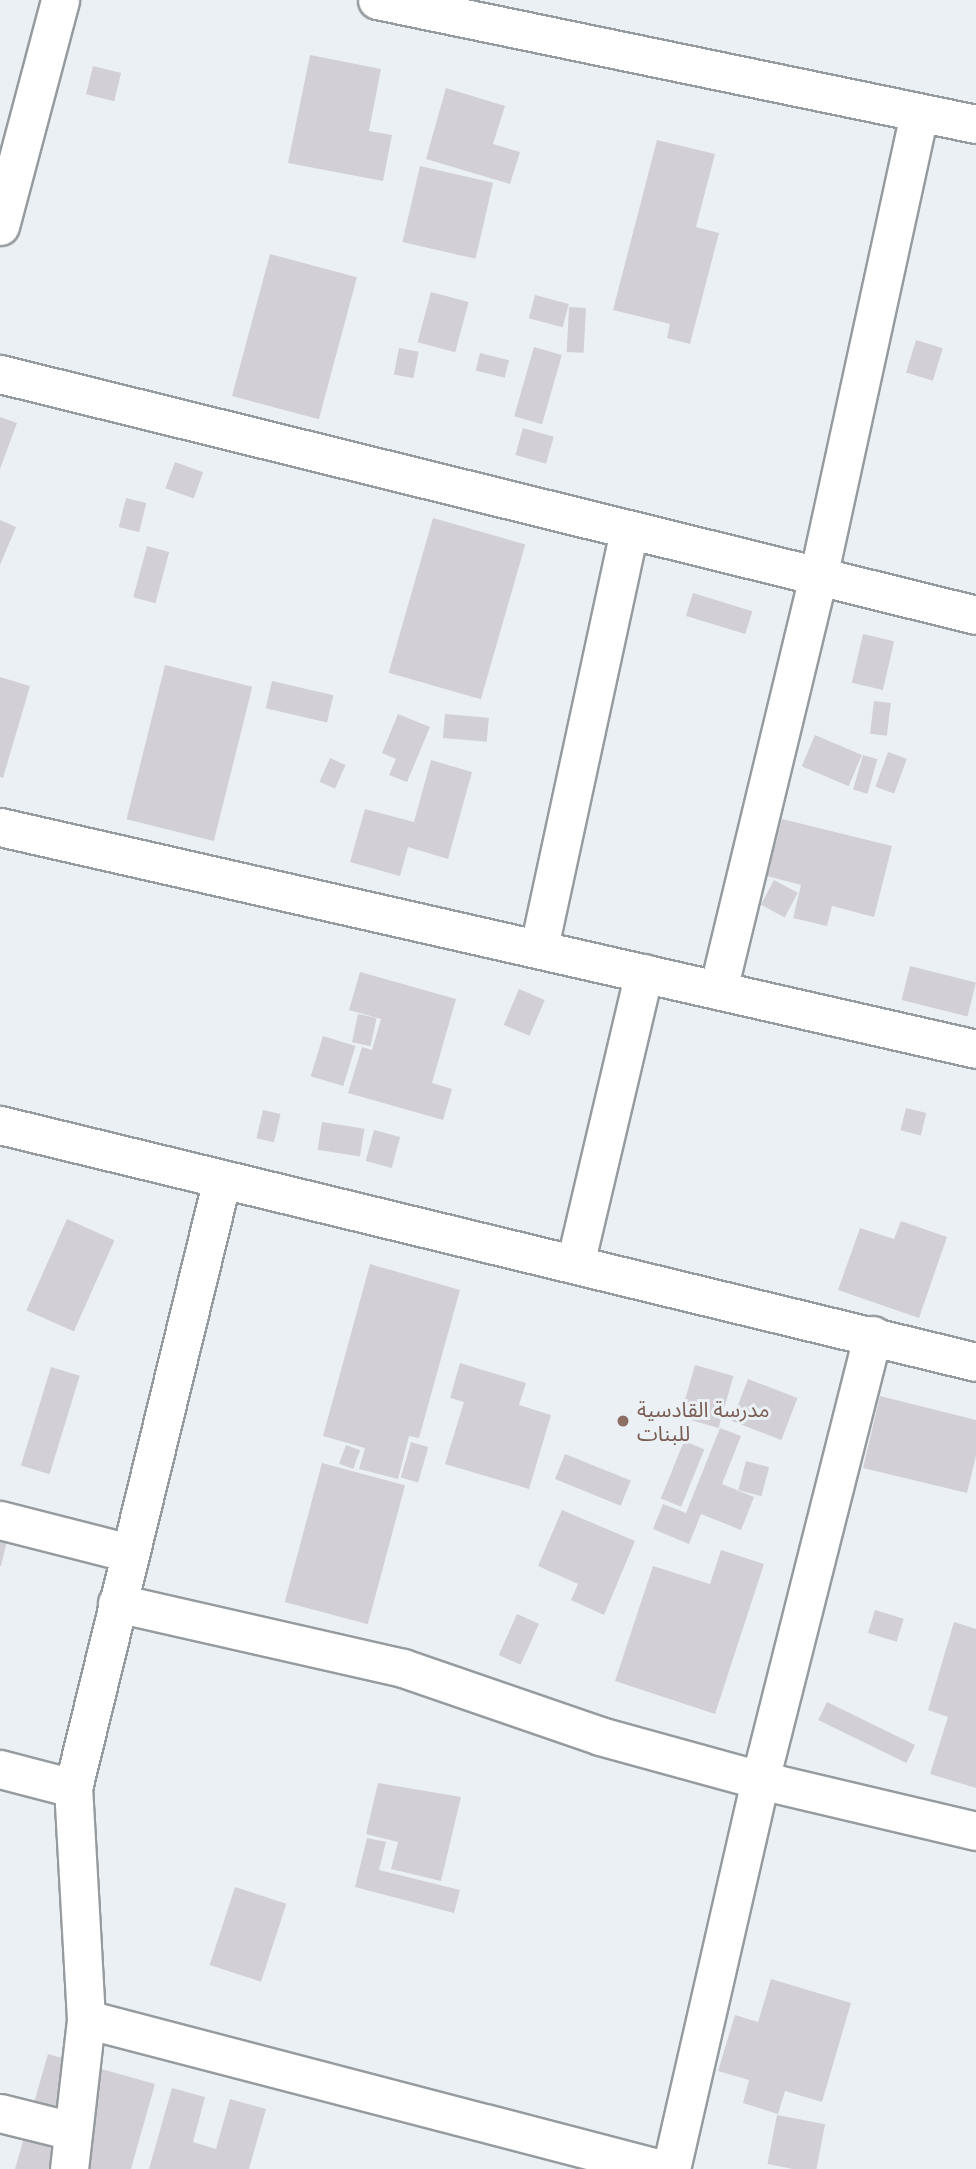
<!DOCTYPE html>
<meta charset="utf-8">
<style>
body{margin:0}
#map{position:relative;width:976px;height:2169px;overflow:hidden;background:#ebf0f4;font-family:"PT Serif","Noto Sans Arabic",serif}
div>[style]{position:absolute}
.building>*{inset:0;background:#d2d0d6;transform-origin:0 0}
.roads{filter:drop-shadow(2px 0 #969b9f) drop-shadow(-2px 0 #969b9f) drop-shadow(0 2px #969b9f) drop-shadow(0 -2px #969b9f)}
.minor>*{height:37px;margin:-18.5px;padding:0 18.5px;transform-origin:18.5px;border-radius:18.5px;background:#fff}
.dots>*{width:19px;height:19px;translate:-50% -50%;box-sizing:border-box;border:4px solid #ebf0f4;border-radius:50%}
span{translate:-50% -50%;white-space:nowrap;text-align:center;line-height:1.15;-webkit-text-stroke:6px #ebf0f4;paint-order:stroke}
.education-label{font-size:21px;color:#785e54}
.left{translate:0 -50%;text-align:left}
</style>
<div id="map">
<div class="building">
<i style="clip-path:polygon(310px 55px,381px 69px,369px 131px,392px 135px,383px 181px,288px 163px)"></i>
<i style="left:93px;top:66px;width:29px;height:29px;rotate:14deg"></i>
<i style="clip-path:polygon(446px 88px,505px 106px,493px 144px,520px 152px,510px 184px,426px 159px)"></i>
<i style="clip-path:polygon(657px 140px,715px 154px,696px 227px,719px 233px,690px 344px,667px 338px,670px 324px,613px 310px)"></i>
<i style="left:420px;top:166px;width:75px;height:78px;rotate:13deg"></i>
<i style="left:270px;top:254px;width:90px;height:147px;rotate:15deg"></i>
<i style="left:431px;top:292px;width:39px;height:52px;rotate:15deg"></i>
<i style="left:535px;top:295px;width:35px;height:24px;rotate:15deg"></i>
<i style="left:569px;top:307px;width:17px;height:45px;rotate:3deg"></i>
<i style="left:916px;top:340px;width:28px;height:34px;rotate:17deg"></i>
<i style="left:534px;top:347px;width:29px;height:72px;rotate:16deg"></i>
<i style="left:399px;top:348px;width:20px;height:27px;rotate:11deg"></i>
<i style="left:480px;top:353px;width:30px;height:18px;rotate:14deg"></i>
<i style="clip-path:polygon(0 417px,17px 423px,0 469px)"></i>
<i style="left:523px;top:428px;width:32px;height:28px;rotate:16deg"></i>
<i style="left:175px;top:462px;width:30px;height:28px;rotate:20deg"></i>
<i style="left:126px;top:498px;width:21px;height:30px;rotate:14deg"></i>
<i style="left:433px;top:518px;width:96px;height:161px;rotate:16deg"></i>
<i style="clip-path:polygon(0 520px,16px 527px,0 565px)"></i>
<i style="left:147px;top:546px;width:23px;height:53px;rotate:15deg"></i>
<i style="left:693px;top:593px;width:62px;height:24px;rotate:17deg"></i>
<i style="left:863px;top:634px;width:32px;height:50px;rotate:13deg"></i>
<i style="left:165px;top:665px;width:90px;height:159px;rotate:14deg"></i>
<i style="clip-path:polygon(0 677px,30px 686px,3px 778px,0 777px)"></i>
<i style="left:272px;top:681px;width:63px;height:28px;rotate:13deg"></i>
<i style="left:874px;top:701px;width:17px;height:33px;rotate:7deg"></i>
<i style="clip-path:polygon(398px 714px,430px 727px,407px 782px,389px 775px,396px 759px,382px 753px)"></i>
<i style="left:445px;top:714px;width:44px;height:24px;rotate:5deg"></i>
<i style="left:815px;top:735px;width:51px;height:34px;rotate:23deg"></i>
<i style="left:888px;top:752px;width:20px;height:37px;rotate:20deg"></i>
<i style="left:863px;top:755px;width:15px;height:36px;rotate:16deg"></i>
<i style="left:330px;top:758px;width:17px;height:26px;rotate:24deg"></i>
<i style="clip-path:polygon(431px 760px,472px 772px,448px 859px,408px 847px,400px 876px,350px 862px,365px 809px,414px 822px)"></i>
<i style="clip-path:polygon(782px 819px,892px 846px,874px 917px,832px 906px,827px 926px,793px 918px,801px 885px,767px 876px)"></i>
<i style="left:774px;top:880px;width:27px;height:28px;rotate:28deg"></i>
<i style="left:910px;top:966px;width:68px;height:35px;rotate:14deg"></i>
<i style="clip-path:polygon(360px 972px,456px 999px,432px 1083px,452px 1089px,443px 1120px,348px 1093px,362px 1047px,372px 1050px,381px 1019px,349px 1010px)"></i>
<i style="left:519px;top:989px;width:28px;height:39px;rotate:23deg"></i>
<i style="left:358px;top:1014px;width:19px;height:29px;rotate:12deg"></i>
<i style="left:323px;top:1036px;width:34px;height:42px;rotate:17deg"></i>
<i style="left:906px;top:1108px;width:21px;height:23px;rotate:14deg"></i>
<i style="left:263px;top:1110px;width:18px;height:29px;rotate:13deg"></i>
<i style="left:322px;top:1122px;width:43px;height:28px;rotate:9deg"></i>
<i style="left:374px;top:1130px;width:27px;height:32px;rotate:15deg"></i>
<i style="left:67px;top:1219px;width:52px;height:100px;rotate:24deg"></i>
<i style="clip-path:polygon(901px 1221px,947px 1237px,919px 1318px,838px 1290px,860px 1228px,894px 1239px)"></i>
<i style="clip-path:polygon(370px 1264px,460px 1290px,419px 1438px,409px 1436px,398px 1479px,359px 1469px,365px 1448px,323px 1436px)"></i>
<i style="clip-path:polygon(460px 1363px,526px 1383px,519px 1405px,551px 1415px,529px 1489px,445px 1464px,464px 1402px,450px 1398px)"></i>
<i style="left:695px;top:1365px;width:40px;height:54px;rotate:16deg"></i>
<i style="left:51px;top:1367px;width:30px;height:103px;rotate:17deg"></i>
<i style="left:748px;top:1379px;width:53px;height:45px;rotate:21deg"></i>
<i style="clip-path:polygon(880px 1396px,976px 1420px,976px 1456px,967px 1493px,863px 1468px)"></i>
<i style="clip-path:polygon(720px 1428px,741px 1436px,722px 1484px,754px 1497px,741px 1530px,701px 1514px,689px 1544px,653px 1529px,663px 1504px,686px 1513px)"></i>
<i style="left:684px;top:1441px;width:22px;height:62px;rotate:22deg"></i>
<i style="left:411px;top:1442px;width:18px;height:37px;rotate:16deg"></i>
<i style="left:346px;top:1445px;width:15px;height:20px;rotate:20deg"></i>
<i style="left:565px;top:1454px;width:71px;height:27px;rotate:22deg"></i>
<i style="left:746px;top:1461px;width:24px;height:30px;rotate:15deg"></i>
<i style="left:322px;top:1463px;width:86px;height:144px;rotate:15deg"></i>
<i style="clip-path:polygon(562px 1510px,635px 1541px,604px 1615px,571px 1600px,578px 1584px,538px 1566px)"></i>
<i style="clip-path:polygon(0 1526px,10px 1528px,1px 1566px,0 1566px)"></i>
<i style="clip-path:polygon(721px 1550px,764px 1564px,715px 1714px,615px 1681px,653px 1566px,710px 1584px)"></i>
<i style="left:875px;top:1610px;width:30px;height:24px;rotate:17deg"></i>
<i style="left:517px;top:1614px;width:24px;height:45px;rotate:24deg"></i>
<i style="clip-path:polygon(954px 1622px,976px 1629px,976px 1788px,930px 1774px,948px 1717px,928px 1710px)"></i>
<i style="left:827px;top:1702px;width:98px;height:20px;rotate:26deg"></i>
<i style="clip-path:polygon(378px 1783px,461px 1797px,441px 1881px,391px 1869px,398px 1842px,366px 1834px)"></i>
<i style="clip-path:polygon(367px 1838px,386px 1842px,379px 1870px,460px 1890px,454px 1913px,355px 1887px)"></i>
<i style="left:235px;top:1887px;width:54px;height:82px;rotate:18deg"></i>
<i style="clip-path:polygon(771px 1979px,851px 2003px,822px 2102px,785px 2091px,778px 2114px,743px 2103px,749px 2080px,718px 2071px,735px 2015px,758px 2022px)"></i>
<i style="clip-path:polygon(48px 2054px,155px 2084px,131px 2169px,15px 2169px)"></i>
<i style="clip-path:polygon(172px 2088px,205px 2097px,193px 2142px,216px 2149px,230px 2099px,266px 2109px,249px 2169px,149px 2169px)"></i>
<i style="left:777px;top:2115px;width:49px;height:50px;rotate:11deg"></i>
</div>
<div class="roads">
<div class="minor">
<i style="left:377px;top:0;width:612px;rotate:11.7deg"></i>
<i style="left:0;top:226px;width:234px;rotate:-75.1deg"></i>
<i style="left:0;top:374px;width:1005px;rotate:13.87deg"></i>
<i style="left:0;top:827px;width:1001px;rotate:12.81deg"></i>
<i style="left:539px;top:947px;width:425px;rotate:-77.8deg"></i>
<i style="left:718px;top:990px;width:425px;rotate:-76.4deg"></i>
<i style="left:818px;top:577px;width:474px;rotate:-77.7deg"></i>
<i style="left:0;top:1125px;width:1004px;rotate:13.65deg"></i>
<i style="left:575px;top:1264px;width:299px;rotate:-76.7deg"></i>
<i style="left:0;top:1520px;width:133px;rotate:14.3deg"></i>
<i style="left:117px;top:1603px;width:293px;rotate:12.8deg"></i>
<i style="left:403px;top:1668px;width:208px;rotate:19deg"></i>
<i style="left:600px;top:1736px;width:166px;rotate:15.4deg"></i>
<i style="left:760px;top:1780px;width:222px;rotate:13.3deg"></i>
<i style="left:0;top:1769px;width:75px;rotate:14.6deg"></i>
<i style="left:86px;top:2019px;width:594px;rotate:14.62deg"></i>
<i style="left:0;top:2113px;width:74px;rotate:14deg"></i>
<i style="left:69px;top:2169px;width:151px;rotate:-83.5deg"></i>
<i style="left:86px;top:2019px;width:231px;rotate:-93.2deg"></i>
<i style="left:73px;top:1788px;width:627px;rotate:-76.25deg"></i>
<i style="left:671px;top:2169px;width:399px;rotate:-77.1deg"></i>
<i style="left:760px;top:1780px;width:459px;rotate:-75.8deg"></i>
</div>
</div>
<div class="dots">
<i style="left:623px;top:1421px;background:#8d6e63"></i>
</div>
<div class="education-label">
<span class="left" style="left:637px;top:1421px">مدرسة القادسية<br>للبنات</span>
</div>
</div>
